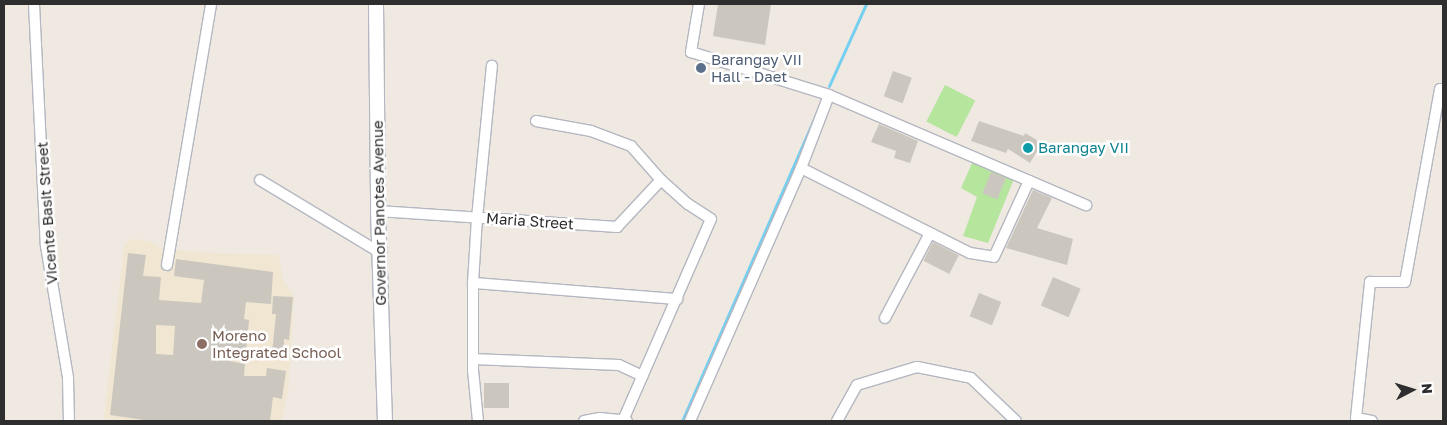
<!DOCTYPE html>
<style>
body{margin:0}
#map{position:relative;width:1447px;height:425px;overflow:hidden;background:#efe9e1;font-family:"Golos Text",sans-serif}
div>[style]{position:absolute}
.education>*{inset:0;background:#f0e6d1}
.green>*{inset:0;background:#b6e59e;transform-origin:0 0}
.stream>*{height:3px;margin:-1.5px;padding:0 1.5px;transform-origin:1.5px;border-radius:1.5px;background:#75cff0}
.building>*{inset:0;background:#cbc7bf;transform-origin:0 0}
.roads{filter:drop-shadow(1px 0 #b4b7c1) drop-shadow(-1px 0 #b4b7c1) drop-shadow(0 1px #b4b7c1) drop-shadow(0 -1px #b4b7c1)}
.street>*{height:10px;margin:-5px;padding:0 5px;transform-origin:5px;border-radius:5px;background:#fff}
.secondary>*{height:14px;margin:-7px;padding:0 7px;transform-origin:7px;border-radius:7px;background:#fff}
.dots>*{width:14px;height:14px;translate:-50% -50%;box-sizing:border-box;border:2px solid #fff;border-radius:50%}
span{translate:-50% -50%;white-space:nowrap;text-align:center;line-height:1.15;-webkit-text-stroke:5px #fff;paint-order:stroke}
.service-label{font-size:15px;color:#4e5e75}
.left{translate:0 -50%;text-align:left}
.culture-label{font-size:15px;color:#0d838f}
.street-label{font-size:15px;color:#2e2e2e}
.education-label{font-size:15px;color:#785e54}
.frame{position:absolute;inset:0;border:5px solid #2e2e2e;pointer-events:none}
.north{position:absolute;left:1387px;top:365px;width:50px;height:50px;-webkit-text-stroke:4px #fff;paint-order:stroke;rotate:85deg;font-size:14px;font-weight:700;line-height:20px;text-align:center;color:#2e2e2e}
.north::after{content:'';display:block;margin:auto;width:18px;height:22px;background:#2e2e2e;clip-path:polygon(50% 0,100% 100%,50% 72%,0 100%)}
</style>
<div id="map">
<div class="education">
<i style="clip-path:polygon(130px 239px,149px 241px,162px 249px,211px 253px,279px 255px,283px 280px,294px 297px,288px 392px,281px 421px,115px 421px,104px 418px,124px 246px)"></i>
</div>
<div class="green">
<i style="left:945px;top:85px;width:34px;height:41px;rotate:27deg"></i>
<i style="clip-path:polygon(973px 161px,1014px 179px,988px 243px,963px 236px,977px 197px,961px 188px)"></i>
</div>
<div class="stream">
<i style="left:829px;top:86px;width:90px;rotate:-65.7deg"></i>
<i style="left:682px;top:421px;width:339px;rotate:-66.4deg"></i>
</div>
<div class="building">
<i style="clip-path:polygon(718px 4px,771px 4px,765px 45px,713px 36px)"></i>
<i style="left:893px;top:71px;width:20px;height:27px;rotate:20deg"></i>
<i style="clip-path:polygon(979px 121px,1024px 136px,1025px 133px,1042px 143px,1030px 163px,1008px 149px,1006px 153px,971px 141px)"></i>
<i style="clip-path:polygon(879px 124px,918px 141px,910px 163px,894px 158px,896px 151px,871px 142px)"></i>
<i style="left:991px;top:172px;width:16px;height:23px;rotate:22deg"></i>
<i style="clip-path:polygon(1033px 190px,1052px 198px,1037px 228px,1073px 239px,1067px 265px,1006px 248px)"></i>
<i style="left:933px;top:242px;width:29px;height:21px;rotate:27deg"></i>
<i style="clip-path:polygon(evenodd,128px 253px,146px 255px,143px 276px,161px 277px,159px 300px,201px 303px,204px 280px,174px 276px,176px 259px,273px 272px,271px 304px,246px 302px,244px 319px,249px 320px,246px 352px,226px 352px,225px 360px,245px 364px,244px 376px,266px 376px,267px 368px,286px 371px,282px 399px,273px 397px,270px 421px,151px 421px,110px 415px,128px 253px,156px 325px,175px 326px,173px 355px,156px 354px,156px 325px)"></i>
<i style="left:1053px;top:277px;width:30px;height:31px;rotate:23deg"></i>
<i style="left:979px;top:293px;width:24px;height:25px;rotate:22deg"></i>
<i style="clip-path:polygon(273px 296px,293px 297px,289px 340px,284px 339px,284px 354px,272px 353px,276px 314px,272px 314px)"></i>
<i style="left:484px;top:383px;width:25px;height:25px"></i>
</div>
<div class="roads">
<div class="street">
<i style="left:34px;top:4px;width:242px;rotate:87.2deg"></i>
<i style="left:46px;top:246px;width:134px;rotate:80.5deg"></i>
<i style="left:68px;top:378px;width:43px;rotate:88.7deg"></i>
<i style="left:699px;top:4px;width:49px;rotate:99.5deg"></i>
<i style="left:691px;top:52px;width:145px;rotate:17.3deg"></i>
<i style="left:829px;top:95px;width:280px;rotate:23.2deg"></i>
<i style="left:536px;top:121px;width:56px;rotate:10.3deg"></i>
<i style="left:591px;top:131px;width:43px;rotate:20.6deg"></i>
<i style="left:631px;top:146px;width:45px;rotate:48.6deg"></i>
<i style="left:661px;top:180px;width:36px;rotate:42deg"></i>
<i style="left:688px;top:204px;width:27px;rotate:33deg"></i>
<i style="left:711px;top:219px;width:219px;rotate:113.6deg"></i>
<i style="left:801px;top:168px;width:189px;rotate:26.7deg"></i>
<i style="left:970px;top:253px;width:24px;rotate:9deg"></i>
<i style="left:994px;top:257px;width:84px;rotate:-65.3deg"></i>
<i style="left:260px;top:180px;width:139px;rotate:31.2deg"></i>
<i style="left:378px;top:211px;width:240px;rotate:3.8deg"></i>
<i style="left:617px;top:227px;width:64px;rotate:-46.9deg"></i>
<i style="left:167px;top:265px;width:265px;rotate:-80.4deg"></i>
<i style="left:473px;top:283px;width:205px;rotate:4.5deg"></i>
<i style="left:885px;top:318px;width:96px;rotate:-62.1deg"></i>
<i style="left:473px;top:359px;width:146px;rotate:2.4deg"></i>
<i style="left:619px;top:365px;width:26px;rotate:25deg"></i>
<i style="left:478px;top:421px;width:51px;rotate:-95.6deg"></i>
<i style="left:473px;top:370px;width:87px;rotate:-90deg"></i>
<i style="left:473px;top:283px;width:65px;rotate:-86.5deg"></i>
<i style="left:477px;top:218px;width:153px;rotate:-84.4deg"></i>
<i style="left:584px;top:421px;width:16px;rotate:-11deg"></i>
<i style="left:600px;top:418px;width:27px;rotate:6deg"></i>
<i style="left:690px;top:421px;width:276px;rotate:-66.3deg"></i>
<i style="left:801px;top:168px;width:78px;rotate:-69deg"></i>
<i style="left:837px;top:421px;width:41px;rotate:-60.9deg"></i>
<i style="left:857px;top:385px;width:63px;rotate:-16.7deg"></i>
<i style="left:917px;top:367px;width:55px;rotate:11.5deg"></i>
<i style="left:971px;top:378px;width:62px;rotate:43.7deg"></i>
<i style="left:1372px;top:421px;width:16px;rotate:-169deg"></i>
<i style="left:1356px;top:418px;width:137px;rotate:-84.1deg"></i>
<i style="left:1370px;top:282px;width:35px"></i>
<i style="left:1405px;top:282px;width:196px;rotate:-79.7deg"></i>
<i style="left:1440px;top:89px;width:3px;rotate:18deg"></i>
</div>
<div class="secondary">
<i style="left:376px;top:4px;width:207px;rotate:89.4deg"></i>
<i style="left:378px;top:211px;width:210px;rotate:88.1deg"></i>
</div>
</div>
<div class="dots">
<i style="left:701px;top:68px;background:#5c6f8a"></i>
<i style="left:1028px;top:148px;background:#0f9aa8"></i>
<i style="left:202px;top:344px;background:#8d6e63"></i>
</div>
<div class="service-label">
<span class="left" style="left:711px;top:68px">Barangay VII<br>Hall - Daet</span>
</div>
<div class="culture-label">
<span class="left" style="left:1038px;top:148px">Barangay VII</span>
</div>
<div class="street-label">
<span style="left:47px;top:213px;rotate:-94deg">Vicente Basit Street</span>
<span style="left:379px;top:213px;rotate:-91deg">Governor Panotes Avenue</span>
<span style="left:530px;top:221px;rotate:4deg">Maria Street</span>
</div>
<div class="education-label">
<span class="left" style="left:212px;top:344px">Moreno<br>Integrated School</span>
</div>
<div class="frame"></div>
<div class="north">N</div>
</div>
